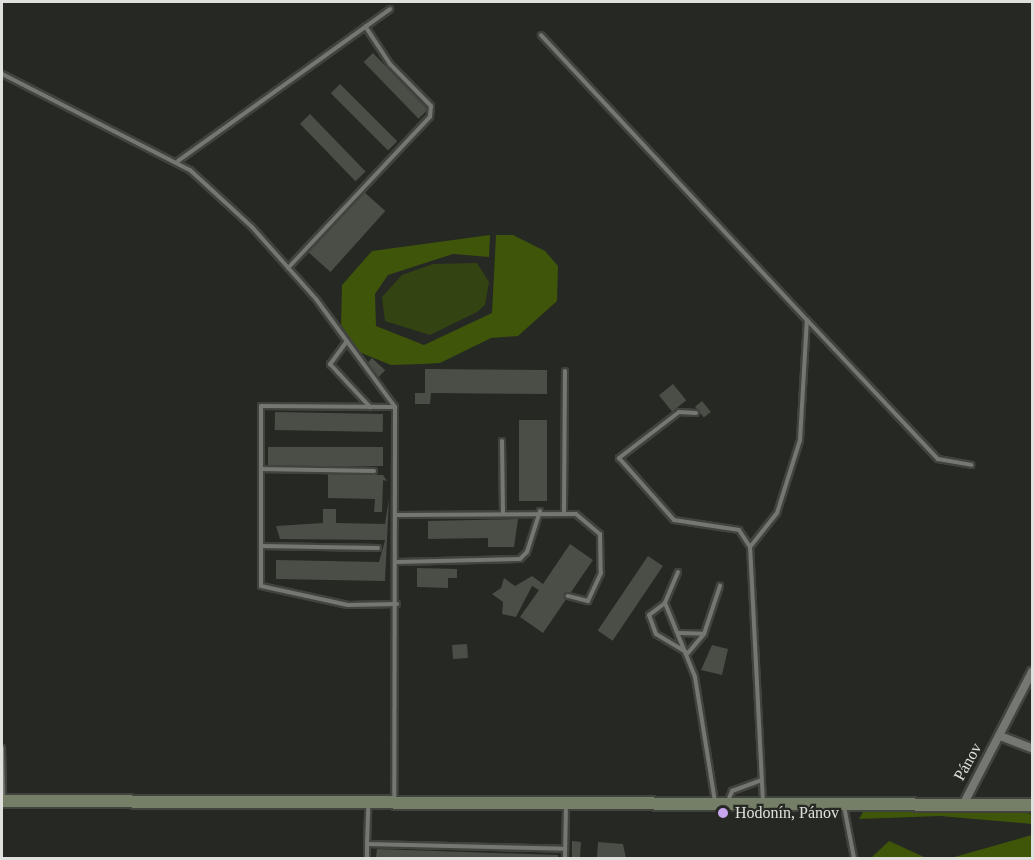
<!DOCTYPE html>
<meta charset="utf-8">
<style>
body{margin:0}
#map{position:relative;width:1034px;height:860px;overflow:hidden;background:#262823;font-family:Georgia,serif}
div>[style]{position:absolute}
.green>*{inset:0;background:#3f5509}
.forest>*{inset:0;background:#3f5609}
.water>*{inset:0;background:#334412}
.building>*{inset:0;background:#4b4d47;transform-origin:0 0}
.roads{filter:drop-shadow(2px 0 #41433e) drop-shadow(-2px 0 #41433e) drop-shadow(0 2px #41433e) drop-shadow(0 -2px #41433e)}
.lane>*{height:4px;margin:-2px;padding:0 2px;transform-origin:2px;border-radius:2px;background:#757872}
.street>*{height:8px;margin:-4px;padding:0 4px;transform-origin:4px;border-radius:4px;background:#757872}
.secondary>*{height:12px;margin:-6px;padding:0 6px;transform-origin:6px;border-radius:6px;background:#757e66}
.dots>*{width:16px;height:16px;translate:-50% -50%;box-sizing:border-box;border:3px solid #262823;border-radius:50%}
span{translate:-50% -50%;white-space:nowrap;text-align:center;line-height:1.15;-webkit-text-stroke:4.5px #262823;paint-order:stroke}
.street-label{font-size:16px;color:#e0e1de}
.poi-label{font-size:16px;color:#e0e1de}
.left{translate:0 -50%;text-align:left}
.frame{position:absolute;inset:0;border:3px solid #e0e1de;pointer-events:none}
</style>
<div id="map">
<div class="green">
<i style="clip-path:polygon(490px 235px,489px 257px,453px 254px,388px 275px,375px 294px,376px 326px,424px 345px,492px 313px,496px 235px,513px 235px,545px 251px,558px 266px,557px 301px,518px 336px,491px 338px,440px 363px,423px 364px,391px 365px,359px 352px,341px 325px,342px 285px,372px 251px)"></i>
<i style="clip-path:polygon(879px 809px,1015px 811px,1032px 814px,1032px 824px,940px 816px,859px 819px,864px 810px)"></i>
</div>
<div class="forest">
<i style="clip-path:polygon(1032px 835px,1032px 858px,951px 858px)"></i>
<i style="clip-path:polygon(889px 841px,924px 857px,946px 858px,871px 858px)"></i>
</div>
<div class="water">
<i style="clip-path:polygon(477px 263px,489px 282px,485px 305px,477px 312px,430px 335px,385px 321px,382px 297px,402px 275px,433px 264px)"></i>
</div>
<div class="building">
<i style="left:373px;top:53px;width:79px;height:13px;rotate:46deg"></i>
<i style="left:340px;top:84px;width:81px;height:13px;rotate:45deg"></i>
<i style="left:310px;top:114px;width:80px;height:14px;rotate:46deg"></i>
<i style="left:363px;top:191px;width:30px;height:82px;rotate:42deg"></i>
<i style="left:372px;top:358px;width:18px;height:10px;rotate:43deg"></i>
<i style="clip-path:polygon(425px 369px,547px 370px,547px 394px,431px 393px,430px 404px,415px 404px,415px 393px,425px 393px)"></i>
<i style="left:673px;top:384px;width:21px;height:18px;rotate:51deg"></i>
<i style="left:702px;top:401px;width:14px;height:9px;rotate:51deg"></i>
<i style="left:275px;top:412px;width:108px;height:18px;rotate:1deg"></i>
<i style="left:519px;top:420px;width:28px;height:81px"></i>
<i style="left:268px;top:447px;width:115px;height:19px"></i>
<i style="clip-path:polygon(328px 474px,383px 475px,387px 481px,383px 480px,382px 512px,374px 512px,375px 499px,328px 498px)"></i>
<i style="clip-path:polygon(389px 499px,385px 581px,276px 579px,276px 560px,379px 562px,385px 540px,280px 539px,276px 526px,323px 523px,323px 509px,336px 509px,336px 523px,385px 524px)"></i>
<i style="clip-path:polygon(518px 519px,514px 547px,488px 547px,488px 538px,428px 539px,428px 521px)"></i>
<i style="clip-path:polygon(570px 544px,593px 560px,543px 633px,520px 617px,539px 590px,532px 586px,516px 617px,502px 614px,503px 602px,492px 594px,501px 588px,504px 578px,515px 586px,532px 576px,543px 584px)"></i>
<i style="left:648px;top:556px;width:18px;height:90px;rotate:34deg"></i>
<i style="clip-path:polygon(417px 568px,457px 569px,457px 578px,448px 578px,448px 588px,417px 587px)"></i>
<i style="left:467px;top:644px;width:14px;height:15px;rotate:86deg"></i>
<i style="clip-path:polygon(712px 645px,728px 649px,722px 675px,701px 670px)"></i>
<i style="clip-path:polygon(572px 841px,581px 842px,580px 858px,572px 858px)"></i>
<i style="clip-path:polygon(598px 842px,623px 844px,626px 858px,597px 857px)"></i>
<i style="clip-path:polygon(377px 849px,558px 855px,558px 858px,376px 858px)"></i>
</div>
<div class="roads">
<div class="lane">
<i style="left:541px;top:35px;width:390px;rotate:47deg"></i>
<i style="left:2px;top:74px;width:211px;rotate:27.1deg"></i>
<i style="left:190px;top:170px;width:84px;rotate:42.6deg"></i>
<i style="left:252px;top:227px;width:96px;rotate:48.4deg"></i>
<i style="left:316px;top:299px;width:134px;rotate:53.8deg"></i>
<i style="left:395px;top:407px;width:394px;rotate:90.1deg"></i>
<i style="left:178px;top:161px;width:261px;rotate:-35.6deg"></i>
<i style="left:288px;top:268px;width:207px;rotate:-46.8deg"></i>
<i style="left:430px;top:117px;width:11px;rotate:-85deg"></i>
<i style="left:431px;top:106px;width:59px;rotate:-134.3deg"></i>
<i style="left:390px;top:64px;width:45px;rotate:-123.3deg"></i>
<i style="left:347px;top:341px;width:29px;rotate:126deg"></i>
<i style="left:330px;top:364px;width:59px;rotate:47.1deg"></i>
<i style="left:696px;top:413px;width:17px;rotate:-177deg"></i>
<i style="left:679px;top:412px;width:76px;rotate:142.5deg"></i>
<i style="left:619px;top:458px;width:83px;rotate:48.4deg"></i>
<i style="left:674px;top:520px;width:66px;rotate:8.7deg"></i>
<i style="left:739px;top:530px;width:20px;rotate:57deg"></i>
<i style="left:502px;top:441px;width:72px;rotate:89.2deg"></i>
<i style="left:261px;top:469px;width:113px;rotate:1deg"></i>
<i style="left:564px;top:511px;width:140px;rotate:-89.6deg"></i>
<i style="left:397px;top:515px;width:179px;rotate:-0.3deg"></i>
<i style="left:576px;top:514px;width:31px;rotate:40deg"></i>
<i style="left:600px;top:534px;width:39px;rotate:89deg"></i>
<i style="left:601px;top:573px;width:31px;rotate:115deg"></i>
<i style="left:588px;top:601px;width:21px;rotate:-166deg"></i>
<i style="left:261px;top:546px;width:40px;rotate:90deg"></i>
<i style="left:261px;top:586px;width:89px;rotate:12.3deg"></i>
<i style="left:348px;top:605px;width:49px;rotate:-1.2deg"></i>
<i style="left:378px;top:548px;width:117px;rotate:-179deg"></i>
<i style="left:261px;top:546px;width:140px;rotate:-90deg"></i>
<i style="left:261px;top:406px;width:133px;rotate:0.4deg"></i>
<i style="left:397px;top:562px;width:123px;rotate:-1.4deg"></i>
<i style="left:520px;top:559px;width:10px;rotate:-45deg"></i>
<i style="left:527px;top:552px;width:43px;rotate:-72.4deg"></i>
<i style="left:678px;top:572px;width:34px;rotate:113deg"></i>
<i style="left:665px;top:603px;width:80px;rotate:67.9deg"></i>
<i style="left:695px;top:677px;width:127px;rotate:80.9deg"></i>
<i style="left:665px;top:603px;width:20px;rotate:143deg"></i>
<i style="left:649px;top:615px;width:20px;rotate:70deg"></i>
<i style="left:656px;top:634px;width:37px;rotate:31deg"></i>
<i style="left:688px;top:653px;width:25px;rotate:-50deg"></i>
<i style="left:679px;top:633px;width:25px;rotate:2deg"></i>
<i style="left:704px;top:634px;width:51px;rotate:-71.6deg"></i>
<i style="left:2px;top:748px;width:51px;rotate:88.9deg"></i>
<i style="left:728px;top:801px;width:11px;rotate:-68deg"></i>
<i style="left:732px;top:791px;width:30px;rotate:-20deg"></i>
<i style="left:763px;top:802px;width:255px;rotate:-92.9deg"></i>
<i style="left:750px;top:547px;width:43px;rotate:-51.5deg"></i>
<i style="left:777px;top:513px;width:77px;rotate:-72.5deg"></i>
<i style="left:800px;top:440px;width:120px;rotate:-86.7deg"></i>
<i style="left:807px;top:320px;width:191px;rotate:46.7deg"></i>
<i style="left:938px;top:459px;width:34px;rotate:10deg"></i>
<i style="left:844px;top:806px;width:53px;rotate:79.1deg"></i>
<i style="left:367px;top:844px;width:38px;rotate:-88deg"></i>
<i style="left:367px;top:858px;width:14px;rotate:-90deg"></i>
<i style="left:367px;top:844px;width:198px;rotate:1.4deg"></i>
<i style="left:565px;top:858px;width:51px;rotate:-88.9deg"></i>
</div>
<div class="street">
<i style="left:1000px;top:736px;width:34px;rotate:21deg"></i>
<i style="left:964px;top:803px;width:148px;rotate:-62.6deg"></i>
</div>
<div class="secondary">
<i style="left:2px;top:801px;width:1030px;rotate:0.22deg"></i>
</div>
</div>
<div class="dots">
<i style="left:723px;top:813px;background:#c8a6ef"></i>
</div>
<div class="street-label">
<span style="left:968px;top:762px;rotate:-61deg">Pánov</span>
</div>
<div class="poi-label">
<span class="left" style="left:735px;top:813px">Hodonín, Pánov</span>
</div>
<div class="frame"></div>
</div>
